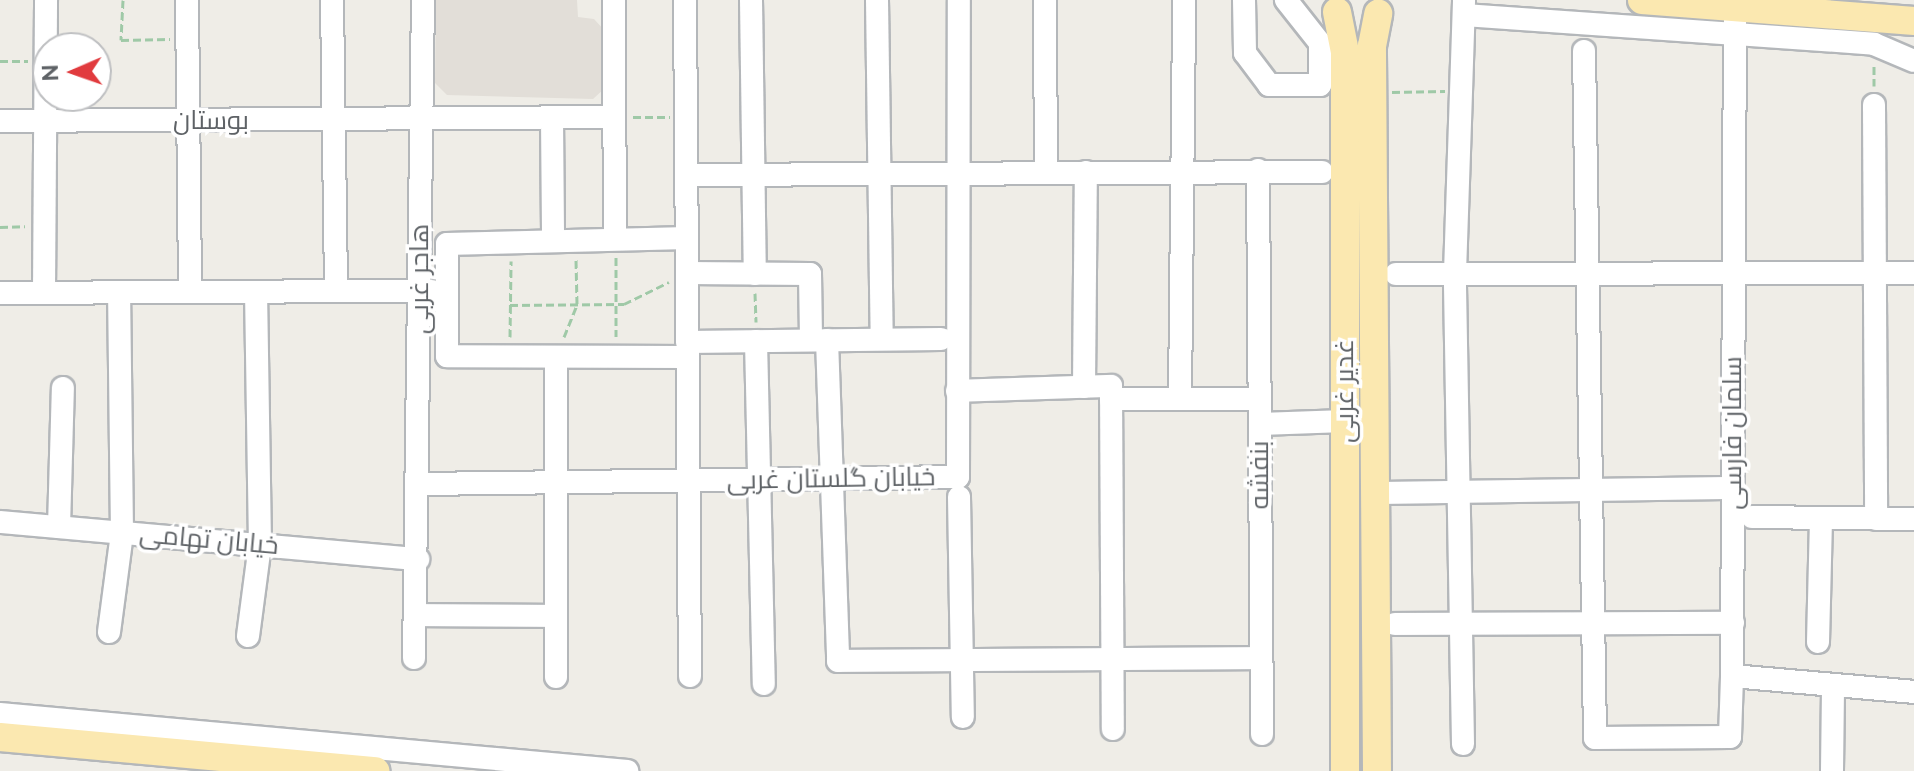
<!DOCTYPE html>
<meta charset="utf-8">
<style>
body{margin:0}
#map{position:relative;width:1914px;height:771px;overflow:hidden;background:#efede7;font-family:Raleway,Cairo,sans-serif}
div>[style]{position:absolute}
.education>*{inset:0;background:#e2ded8}
.path>*{height:3px;margin-top:-1.5px;transform-origin:0;background:repeating-linear-gradient(90deg,#9fc9a7 0 8px,transparent 0 12px)}
.roads{filter:drop-shadow(2px 0 #b4b7ba) drop-shadow(-2px 0 #b4b7ba) drop-shadow(0 2px #b4b7ba) drop-shadow(0 -2px #b4b7ba)}
.minor>*{height:22px;margin:-11px;padding:0 11px;transform-origin:11px;border-radius:11px;background:#fff}
.major>*{height:28px;margin:-14px;padding:0 14px;transform-origin:14px;border-radius:14px;background:#fbe8b0}
span{translate:-50% -50%;white-space:nowrap;text-align:center;line-height:1.15;-webkit-text-stroke:7px #fff;paint-order:stroke}
.street-label{font-size:26px;color:#5e6266}
.north{position:absolute;left:32px;top:32px;width:80px;height:80px;box-sizing:border-box;background:#fff;border:2px solid #bfc0c2;border-radius:50%;rotate:268deg;font-size:22px;font-weight:700;line-height:32px;text-align:center;color:#5e6266}
.north::after{content:'';display:block;margin:auto;width:28px;height:36px;background:#e13b3e;clip-path:polygon(50% 0,100% 100%,50% 72%,0 100%)}
</style>
<div id="map">
<div class="education">
<i style="clip-path:polygon(436px 0,577px 0,578px 17px,594px 19px,605px 31px,605px 88px,593px 99px,447px 95px,435px 83px)"></i>
</div>
<div class="path">
<i style="left:123px;top:0;width:40px;rotate:92.9deg"></i>
<i style="left:121px;top:40px;width:49px;rotate:-1.2deg"></i>
<i style="left:0;top:61px;width:28px"></i>
<i style="left:1874px;top:66px;width:20px;rotate:90deg"></i>
<i style="left:1392px;top:92px;width:53px;rotate:-1.1deg"></i>
<i style="left:633px;top:117px;width:37px"></i>
<i style="left:0;top:227px;width:25px;rotate:-2deg"></i>
<i style="left:755px;top:293px;width:29px;rotate:88deg"></i>
<i style="left:510px;top:305px;width:114px;rotate:-0.5deg"></i>
<i style="left:624px;top:304px;width:50px;rotate:-26.1deg"></i>
<i style="left:510px;top:337px;width:76px;rotate:-89.2deg"></i>
<i style="left:564px;top:337px;width:35px;rotate:-68deg"></i>
<i style="left:577px;top:304px;width:45px;rotate:-91.3deg"></i>
<i style="left:616px;top:337px;width:80px;rotate:-90deg"></i>
</div>
<div class="roads">
<div class="minor">
<i style="left:187px;top:0;width:292px;rotate:89.4deg"></i>
<i style="left:332px;top:0;width:291px;rotate:89.2deg"></i>
<i style="left:614px;top:0;width:238px;rotate:89.8deg"></i>
<i style="left:685px;top:0;width:676px;rotate:89.58deg"></i>
<i style="left:751px;top:0;width:274px;rotate:89.2deg"></i>
<i style="left:877px;top:0;width:338px;rotate:89.2deg"></i>
<i style="left:1045px;top:0;width:172px;rotate:89.7deg"></i>
<i style="left:1244px;top:0;width:53px;rotate:88.9deg"></i>
<i style="left:1245px;top:53px;width:40px;rotate:53deg"></i>
<i style="left:1269px;top:85px;width:51px"></i>
<i style="left:1320px;top:85px;width:42px;rotate:-90deg"></i>
<i style="left:1320px;top:43px;width:55px;rotate:-128.3deg"></i>
<i style="left:1735px;top:0;width:676px;rotate:90.25deg"></i>
<i style="left:1732px;top:676px;width:183px;rotate:5deg"></i>
<i style="left:1464px;top:15px;width:411px;rotate:4deg"></i>
<i style="left:1874px;top:44px;width:43px;rotate:23deg"></i>
<i style="left:1584px;top:51px;width:687px;rotate:89.08deg"></i>
<i style="left:1595px;top:738px;width:135px;rotate:-0.4deg"></i>
<i style="left:1730px;top:737px;width:61px;rotate:-88.1deg"></i>
<i style="left:1874px;top:105px;width:414px;rotate:89.7deg"></i>
<i style="left:552px;top:118px;width:122px;rotate:89.5deg"></i>
<i style="left:0;top:121px;width:613px;rotate:-0.37deg"></i>
<i style="left:1258px;top:170px;width:564px;rotate:89.59deg"></i>
<i style="left:686px;top:175px;width:636px;rotate:-0.27deg"></i>
<i style="left:687px;top:273px;width:123px;rotate:0.5deg"></i>
<i style="left:810px;top:274px;width:66px;rotate:89.1deg"></i>
<i style="left:1396px;top:274px;width:518px;rotate:-0.11deg"></i>
<i style="left:44px;top:292px;width:292px;rotate:-89.6deg"></i>
<i style="left:0;top:293px;width:431px;rotate:-0.3deg"></i>
<i style="left:827px;top:340px;width:321px;rotate:88deg"></i>
<i style="left:838px;top:661px;width:423px;rotate:-0.4deg"></i>
<i style="left:756px;top:341px;width:343px;rotate:88.7deg"></i>
<i style="left:687px;top:342px;width:254px;rotate:-0.7deg"></i>
<i style="left:556px;top:357px;width:320px;rotate:90deg"></i>
<i style="left:687px;top:357px;width:240px;rotate:-179.8deg"></i>
<i style="left:447px;top:356px;width:112px;rotate:-90deg"></i>
<i style="left:447px;top:244px;width:240px;rotate:-1.4deg"></i>
<i style="left:1084px;top:387px;width:215px;rotate:-89.5deg"></i>
<i style="left:957px;top:391px;width:154px;rotate:-1.9deg"></i>
<i style="left:1111px;top:386px;width:343px;rotate:89.7deg"></i>
<i style="left:1111px;top:399px;width:148px"></i>
<i style="left:1180px;top:399px;width:399px;rotate:-89.4deg"></i>
<i style="left:1260px;top:424px;width:85px;rotate:-2deg"></i>
<i style="left:419px;top:484px;width:539px;rotate:-0.74deg"></i>
<i style="left:958px;top:477px;width:477px;rotate:-89.9deg"></i>
<i style="left:1373px;top:493px;width:360px;rotate:-0.8deg"></i>
<i style="left:959px;top:497px;width:220px;rotate:89deg"></i>
<i style="left:1752px;top:517px;width:162px;rotate:0.7deg"></i>
<i style="left:0;top:522px;width:420px;rotate:5.1deg"></i>
<i style="left:59px;top:527px;width:139px;rotate:-88.4deg"></i>
<i style="left:416px;top:615px;width:140px;rotate:0.4deg"></i>
<i style="left:1395px;top:624px;width:338px;rotate:-0.2deg"></i>
<i style="left:109px;top:632px;width:100px;rotate:-82.5deg"></i>
<i style="left:122px;top:533px;width:241px;rotate:-90.7deg"></i>
<i style="left:248px;top:636px;width:92px;rotate:-82.5deg"></i>
<i style="left:260px;top:545px;width:253px;rotate:-90.9deg"></i>
<i style="left:1818px;top:642px;width:124px;rotate:-88.6deg"></i>
<i style="left:414px;top:658px;width:658px;rotate:-89.22deg"></i>
<i style="left:0;top:714px;width:630px;rotate:5.19deg"></i>
<i style="left:1463px;top:744px;width:471px;rotate:-91deg"></i>
<i style="left:1455px;top:273px;width:273px;rotate:-88.1deg"></i>
<i style="left:1832px;top:771px;width:86px;rotate:-89.3deg"></i>
</div>
<div class="major">
<i style="left:1642px;top:0;width:273px;rotate:4.4deg"></i>
<i style="left:1337px;top:12px;width:41px;rotate:78.7deg"></i>
<i style="left:1345px;top:52px;width:719px;rotate:90deg"></i>
<i style="left:0;top:737px;width:377px;rotate:5.2deg"></i>
<i style="left:1377px;top:771px;width:725px;rotate:-90.4deg"></i>
<i style="left:1372px;top:46px;width:33px;rotate:-79deg"></i>
</div>
</div>
<div class="street-label">
<span style="left:211px;top:121px">بوستان</span>
<span style="left:420px;top:279px;rotate:-90deg">هاجر غربی</span>
<span style="left:1345px;top:391px;rotate:-90deg">غدیر غربی</span>
<span style="left:1733px;top:433px;rotate:-90deg">سلمان فارسی</span>
<span style="left:1260px;top:475px;rotate:-90deg">بنفشه</span>
<span style="left:831px;top:479px;rotate:-1deg">خیابان گلستان غربی</span>
<span style="left:209px;top:540px;rotate:5deg">خیابان تهامی</span>
</div>
<div class="north">N</div>
</div>
